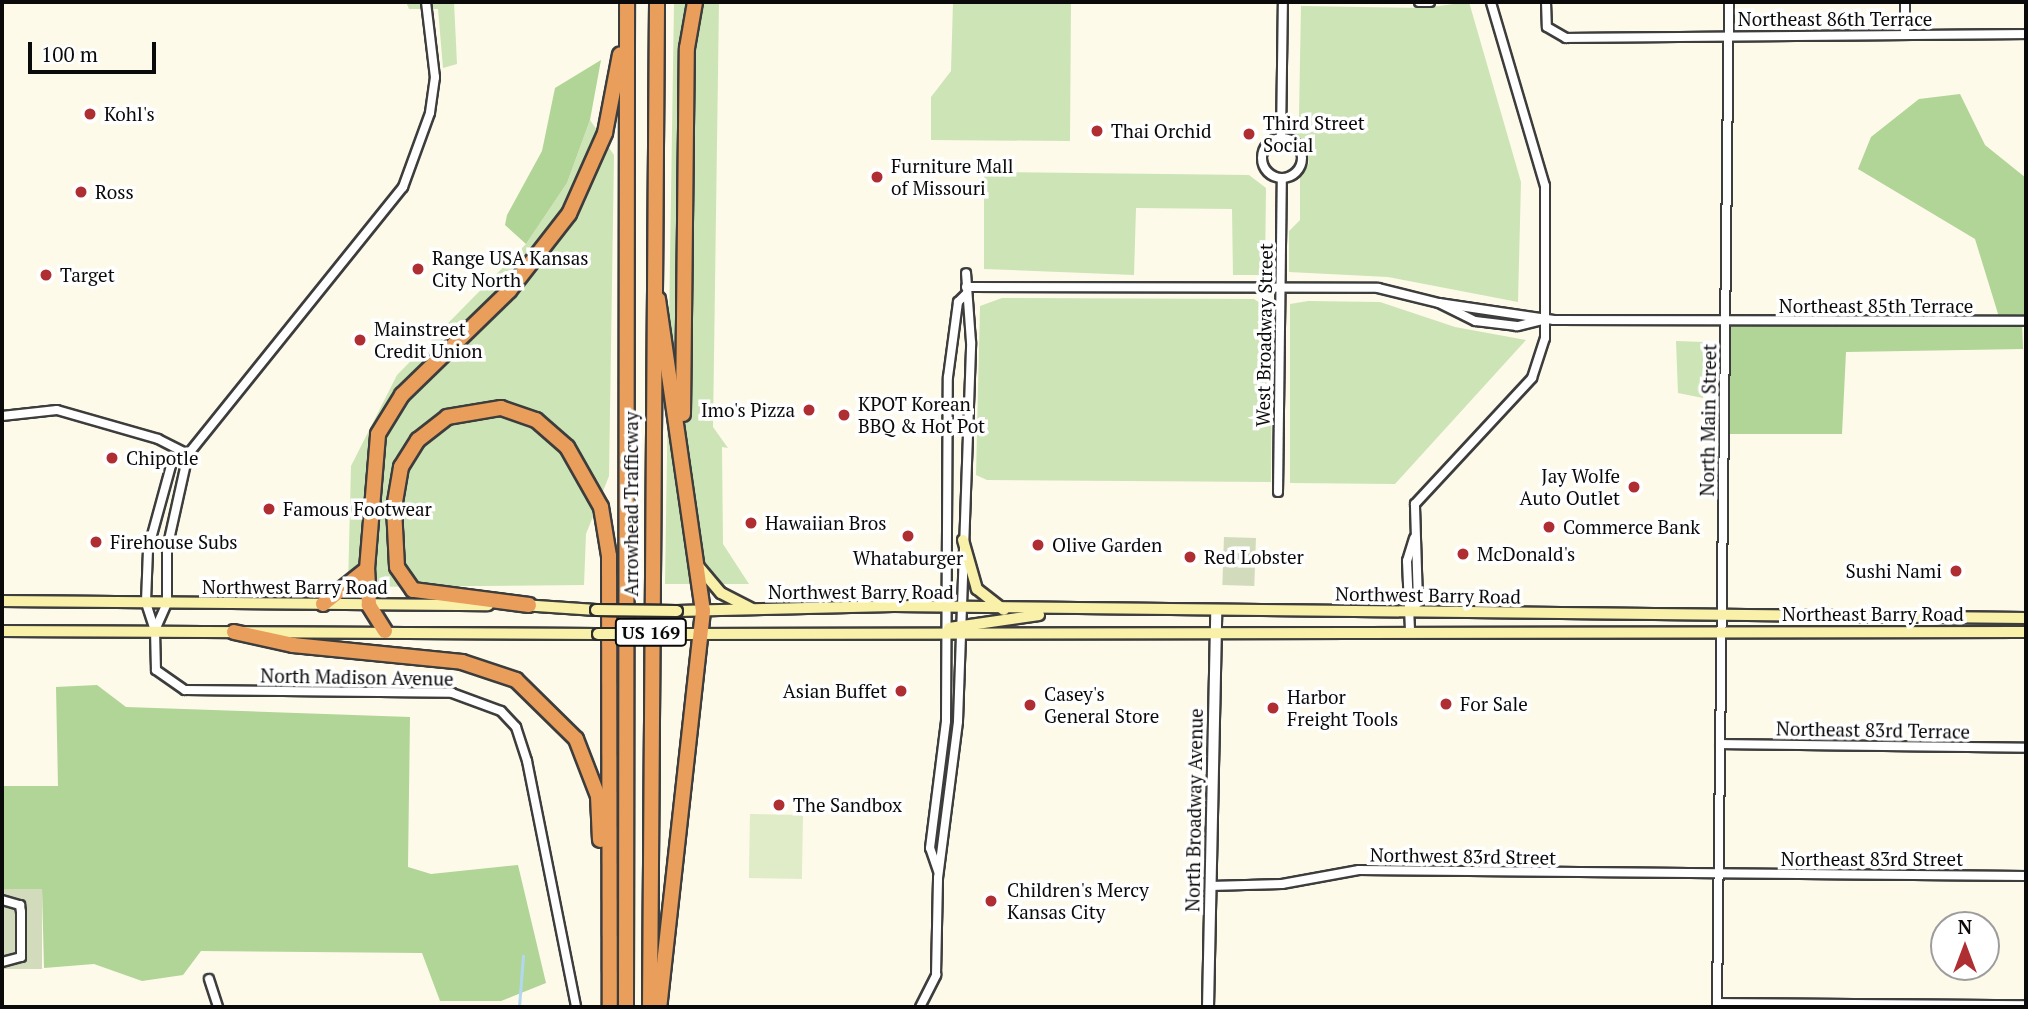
<!DOCTYPE html>
<style>
body{margin:0}
#map{position:relative;width:2028px;height:1009px;overflow:hidden;background:#fdfae9;font-family:"PT Serif",serif}
div>[style]{position:absolute}
.green>*{inset:0;background:#cde4b6}
.forest>*{inset:0;background:#b1d497}
.cemetery>*{inset:0;background:#d2dcbd;transform-origin:0 0}
.pitch>*{inset:0;background:#dfecc7;transform-origin:0 0}
.stream>*{height:2.5px;margin:-1.25px;padding:0 1.25px;transform-origin:1.25px;border-radius:1.25px;background:#b2d8f1}
.roads{filter:drop-shadow(2px 0 #3d3d3d) drop-shadow(-2px 0 #3d3d3d) drop-shadow(0 2px #3d3d3d) drop-shadow(0 -2px #3d3d3d)}
.minor>*{height:8px;margin:-4px;padding:0 4px;transform-origin:4px;border-radius:4px;background:#fff}
.minor>.ring{margin:-4px;padding:0;box-sizing:content-box;background:none;border:8px solid #fff;border-radius:50%}
.tertiary>*{height:10px;margin:-5px;padding:0 5px;transform-origin:5px;border-radius:5px;background:#fff}
.secondary>*{height:10px;margin:-5px;padding:0 5px;transform-origin:5px;border-radius:5px;background:#f9f1a9}
.motorway>*{height:14px;margin:-7px;padding:0 7px;transform-origin:7px;border-radius:7px;background:#e99f5b}
.bridges{filter:drop-shadow(2px 0 #2c2c2c) drop-shadow(-2px 0 #2c2c2c) drop-shadow(0 2px #2c2c2c) drop-shadow(0 -2px #2c2c2c)}
.secondary-bridge>*{height:10px;margin:-5px;padding:0 5px;transform-origin:5px;border-radius:5px;background:#f9f1a9}
.dots>*{width:19px;height:19px;translate:-50% -50%;box-sizing:border-box;border:4px solid #fff;border-radius:50%}
span{translate:-50% -50%;white-space:nowrap;text-align:center;line-height:1.15;-webkit-text-stroke:7px #fff;paint-order:stroke}
.shield-label span{padding:2px 5px;background:#fff;border:2px solid;border-radius:5px;-webkit-text-stroke-width:0}
.shield-label{font-size:18px;color:#0a0a0a;font-weight:700}
.street-label{font-size:19px;color:#0a0a0a}
.poi-label{font-size:19px;color:#0a0a0a}
.left{translate:0 -50%;text-align:left}
.right{translate:-100% -50%;text-align:right}
.frame{position:absolute;inset:0;border:4px solid #0a0a0a;pointer-events:none}
.north{position:absolute;left:1930px;top:911px;width:70px;height:70px;box-sizing:border-box;background:#fff;border:2px solid #9d9d9d;border-radius:50%;rotate:0deg;font-size:19px;font-weight:700;line-height:28px;text-align:center;color:#0a0a0a}
.north::after{content:'';display:block;margin:auto;width:24px;height:32px;background:#af2e32;clip-path:polygon(50% 0,100% 100%,50% 72%,0 100%)}
.scale{position:absolute;left:28px;top:42px;width:128px;height:32px;box-sizing:border-box;border:4px solid #0a0a0a;border-top:0;padding-left:9px;font-size:21px;line-height:24px;white-space:nowrap;color:#0a0a0a;-webkit-text-stroke:5px #fff;paint-order:stroke}
</style>
<div id="map">
<div class="green">
<i style="clip-path:polygon(406px 2px,454px 2px,457px 64px,443px 68px,438px 9px,409px 9px)"></i>
<i style="clip-path:polygon(674px 2px,719px 2px,713px 427px,728px 448px,722px 447px,723px 544px,749px 584px,665px 584px)"></i>
<i style="clip-path:polygon(953px 2px,1071px 2px,1070px 141px,931px 140px,931px 97px,951px 71px)"></i>
<i style="clip-path:polygon(1469px 2px,1521px 182px,1518px 302px,1388px 277px,1289px 272px,1289px 231px,1300px 220px,1300px 178px,1309px 163px,1304px 144px,1288px 132px,1299px 116px,1301px 6px,1424px 8px)"></i>
<i style="clip-path:polygon(590px 120px,614px 155px,609px 476px,586px 534px,584px 585px,348px 587px,351px 466px,397px 375px,526px 244px,567px 183px)"></i>
<i style="clip-path:polygon(984px 172px,1249px 175px,1266px 188px,1265px 275px,1233px 275px,1232px 209px,1136px 208px,1134px 275px,984px 269px)"></i>
<i style="clip-path:polygon(1002px 298px,1254px 299px,1272px 311px,1271px 482px,987px 480px,976px 475px,980px 306px)"></i>
<i style="clip-path:polygon(1308px 301px,1380px 302px,1455px 327px,1526px 340px,1395px 484px,1290px 483px,1290px 304px)"></i>
<i style="clip-path:polygon(1676px 341px,1703px 342px,1703px 398px,1678px 393px)"></i>
</div>
<div class="forest">
<i style="clip-path:polygon(601px 60px,590px 120px,567px 183px,526px 244px,505px 225px,507px 215px,542px 151px,555px 88px)"></i>
<i style="clip-path:polygon(1960px 94px,1985px 145px,2026px 178px,2026px 317px,1999px 317px,1975px 239px,1858px 169px,1871px 137px,1919px 99px)"></i>
<i style="clip-path:polygon(2022px 321px,2023px 349px,1846px 352px,1842px 434px,1722px 434px,1725px 322px)"></i>
<i style="clip-path:polygon(97px 685px,126px 707px,410px 717px,408px 867px,431px 874px,518px 865px,546px 983px,501px 1001px,440px 1001px,422px 953px,201px 951px,183px 975px,142px 981px,94px 964px,44px 968px,42px 889px,2px 889px,2px 786px,58px 786px,56px 687px)"></i>
</div>
<div class="cemetery">
<i style="left:1224px;top:537px;width:32px;height:48px;rotate:2deg"></i>
<i style="left:2px;top:889px;width:40px;height:80px"></i>
</div>
<div class="pitch">
<i style="left:750px;top:814px;width:53px;height:64px;rotate:1deg"></i>
</div>
<div class="stream">
<i style="left:519px;top:1007px;width:51px;rotate:-85.5deg"></i>
</div>
<div class="roads">
<div class="minor">
<i style="left:426px;top:2px;width:76px;rotate:83.2deg"></i>
<i style="left:435px;top:77px;width:36px;rotate:98deg"></i>
<i style="left:430px;top:113px;width:79px;rotate:110deg"></i>
<i style="left:403px;top:187px;width:343px;rotate:128.8deg"></i>
<i style="left:188px;top:454px;width:18px;rotate:153deg"></i>
<i style="left:172px;top:462px;width:91px;rotate:105.3deg"></i>
<i style="left:148px;top:550px;width:53px;rotate:92.2deg"></i>
<i style="left:146px;top:603px;width:28px;rotate:72deg"></i>
<i style="left:155px;top:630px;width:40px;rotate:88.6deg"></i>
<i style="left:156px;top:670px;width:35px;rotate:35deg"></i>
<i style="left:185px;top:690px;width:267px;rotate:0.6deg"></i>
<i style="left:452px;top:693px;width:52px;rotate:20.2deg"></i>
<i style="left:501px;top:711px;width:22px;rotate:47deg"></i>
<i style="left:516px;top:727px;width:36px;rotate:72deg"></i>
<i style="left:527px;top:761px;width:251px;rotate:78.7deg"></i>
<i style="left:1419px;top:2px;width:11px"></i>
<i style="left:1546px;top:2px;width:25px;rotate:88deg"></i>
<i style="left:1547px;top:27px;width:22px;rotate:30deg"></i>
<i style="left:1566px;top:38px;width:460px;rotate:-0.5deg"></i>
<i style="left:1905px;top:35px;width:33px;rotate:-90deg"></i>
<i style="left:1281px;top:138px;width:136px;rotate:-89.2deg"></i>
<i class="ring" style="left:1262px;top:138px;width:32px;height:32px"></i>
<i style="left:966px;top:287px;width:412px;rotate:0.1deg"></i>
<i style="left:1378px;top:288px;width:63px;rotate:13.8deg"></i>
<i style="left:1546px;top:319px;width:30px;rotate:166deg"></i>
<i style="left:1517px;top:326px;width:42px;rotate:-173.2deg"></i>
<i style="left:1475px;top:321px;width:40px;rotate:-153.4deg"></i>
<i style="left:1439px;top:303px;width:116px;rotate:8.4deg"></i>
<i style="left:1554px;top:320px;width:472px;rotate:0.1deg"></i>
<i style="left:2px;top:416px;width:55px;rotate:-6.2deg"></i>
<i style="left:57px;top:410px;width:105px;rotate:16deg"></i>
<i style="left:158px;top:439px;width:34px;rotate:27deg"></i>
<i style="left:1278px;top:492px;width:314px;rotate:-89.3deg"></i>
<i style="left:1411px;top:611px;width:11px;rotate:-52deg"></i>
<i style="left:1418px;top:602px;width:98px;rotate:-91.8deg"></i>
<i style="left:1415px;top:504px;width:172px;rotate:-47.1deg"></i>
<i style="left:1532px;top:378px;width:42px;rotate:-72deg"></i>
<i style="left:1545px;top:338px;width:152px;rotate:-90deg"></i>
<i style="left:1545px;top:186px;width:192px;rotate:-106.4deg"></i>
<i style="left:155px;top:630px;width:30px;rotate:-66deg"></i>
<i style="left:167px;top:603px;width:54px;rotate:-90deg"></i>
<i style="left:167px;top:549px;width:97px;rotate:-77.5deg"></i>
<i style="left:1410px;top:630px;width:69px;rotate:-92.5deg"></i>
<i style="left:1407px;top:561px;width:24px;rotate:-73deg"></i>
<i style="left:1720px;top:744px;width:306px;rotate:0.7deg"></i>
<i style="left:938px;top:871px;width:24px;rotate:-109deg"></i>
<i style="left:930px;top:848px;width:128px;rotate:-82.8deg"></i>
<i style="left:946px;top:721px;width:344px;rotate:-89.7deg"></i>
<i style="left:948px;top:377px;width:76px;rotate:-82.4deg"></i>
<i style="left:958px;top:302px;width:11px;rotate:-45deg"></i>
<i style="left:1210px;top:886px;width:72px;rotate:-1.6deg"></i>
<i style="left:1282px;top:884px;width:78px;rotate:-10.3deg"></i>
<i style="left:1359px;top:870px;width:667px;rotate:0.52deg"></i>
<i style="left:2px;top:900px;width:19px;rotate:16deg"></i>
<i style="left:20px;top:905px;width:7px;rotate:82deg"></i>
<i style="left:21px;top:912px;width:45px;rotate:90deg"></i>
<i style="left:21px;top:957px;width:20px;rotate:165deg"></i>
<i style="left:209px;top:979px;width:29px;rotate:72deg"></i>
<i style="left:1717px;top:1003px;width:309px;rotate:0.4deg"></i>
<i style="left:920px;top:1007px;width:36px;rotate:-63deg"></i>
<i style="left:936px;top:975px;width:97px;rotate:-88.8deg"></i>
<i style="left:938px;top:878px;width:158px;rotate:-82.7deg"></i>
<i style="left:958px;top:721px;width:379px;rotate:-88deg"></i>
<i style="left:971px;top:342px;width:69px;rotate:-94.1deg"></i>
<i style="left:1717px;top:1007px;width:1005px;rotate:-89.32deg"></i>
</div>
<div class="tertiary">
<i style="left:1208px;top:1007px;width:394px;rotate:-88.8deg"></i>
</div>
<div class="secondary">
<i style="left:963px;top:540px;width:51px;rotate:74.1deg"></i>
<i style="left:977px;top:589px;width:34px;rotate:38deg"></i>
<i style="left:699px;top:567px;width:34px;rotate:50deg"></i>
<i style="left:721px;top:593px;width:34px;rotate:27deg"></i>
<i style="left:2px;top:601px;width:486px;rotate:0.5deg"></i>
<i style="left:522px;top:605px;width:74px;rotate:3.9deg"></i>
<i style="left:677px;top:611px;width:217px;rotate:-1.3deg"></i>
<i style="left:894px;top:606px;width:1132px;rotate:0.61deg"></i>
<i style="left:949px;top:628px;width:91px;rotate:-8.2deg"></i>
<i style="left:2px;top:631px;width:596px;rotate:0.29deg"></i>
<i style="left:676px;top:634px;width:1350px;rotate:-0.08deg"></i>
</div>
<div class="motorway">
<i style="left:658px;top:299px;width:315px;rotate:81.8deg"></i>
<i style="left:703px;top:611px;width:398px;rotate:96.3deg"></i>
<i style="left:683px;top:414px;width:366px;rotate:-89.4deg"></i>
<i style="left:687px;top:48px;width:47px;rotate:-80.1deg"></i>
<i style="left:323px;top:604px;width:56px;rotate:-38.5deg"></i>
<i style="left:529px;top:605px;width:117px;rotate:-172.6deg"></i>
<i style="left:413px;top:590px;width:28px;rotate:-125deg"></i>
<i style="left:397px;top:567px;width:59px;rotate:-92.9deg"></i>
<i style="left:394px;top:508px;width:42px;rotate:-80.3deg"></i>
<i style="left:401px;top:467px;width:32px;rotate:-58deg"></i>
<i style="left:418px;top:440px;width:37px;rotate:-38deg"></i>
<i style="left:447px;top:417px;width:55px;rotate:-9.5deg"></i>
<i style="left:501px;top:408px;width:37px;rotate:19deg"></i>
<i style="left:536px;top:420px;width:41px;rotate:41.1deg"></i>
<i style="left:567px;top:447px;width:69px;rotate:60.5deg"></i>
<i style="left:601px;top:507px;width:50px;rotate:80.7deg"></i>
<i style="left:609px;top:556px;width:451px;rotate:89.9deg"></i>
<i style="left:385px;top:631px;width:31px;rotate:-122deg"></i>
<i style="left:369px;top:605px;width:36px;rotate:-93deg"></i>
<i style="left:367px;top:569px;width:135px;rotate:-85.3deg"></i>
<i style="left:378px;top:434px;width:46px;rotate:-58.4deg"></i>
<i style="left:402px;top:395px;width:149px;rotate:-44.2deg"></i>
<i style="left:509px;top:291px;width:98px;rotate:-52.1deg"></i>
<i style="left:569px;top:214px;width:89px;rotate:-66deg"></i>
<i style="left:605px;top:133px;width:80px;rotate:-79.2deg"></i>
<i style="left:234px;top:632px;width:60px;rotate:12.4deg"></i>
<i style="left:293px;top:645px;width:170px;rotate:5.7deg"></i>
<i style="left:462px;top:662px;width:57px;rotate:18.4deg"></i>
<i style="left:516px;top:680px;width:84px;rotate:44.5deg"></i>
<i style="left:576px;top:739px;width:61px;rotate:68.9deg"></i>
<i style="left:598px;top:796px;width:44px;rotate:87.4deg"></i>
<i style="left:626px;top:1007px;width:1005px;rotate:-89.94deg"></i>
<i style="left:650px;top:1007px;width:1005px;rotate:-89.6deg"></i>
</div>
</div>
<div class="bridges">
<div class="secondary-bridge">
<i style="left:596px;top:610px;width:81px;rotate:0.7deg"></i>
<i style="left:598px;top:634px;width:78px"></i>
</div>
</div>
<div class="dots">
<i style="left:90px;top:114px;background:#af2e32"></i>
<i style="left:1097px;top:131px;background:#af2e32"></i>
<i style="left:1249px;top:134px;background:#af2e32"></i>
<i style="left:877px;top:177px;background:#af2e32"></i>
<i style="left:81px;top:192px;background:#af2e32"></i>
<i style="left:418px;top:269px;background:#af2e32"></i>
<i style="left:46px;top:275px;background:#af2e32"></i>
<i style="left:360px;top:340px;background:#af2e32"></i>
<i style="left:809px;top:410px;background:#af2e32"></i>
<i style="left:844px;top:415px;background:#af2e32"></i>
<i style="left:112px;top:458px;background:#af2e32"></i>
<i style="left:1634px;top:487px;background:#af2e32"></i>
<i style="left:269px;top:509px;background:#af2e32"></i>
<i style="left:751px;top:523px;background:#af2e32"></i>
<i style="left:1549px;top:527px;background:#af2e32"></i>
<i style="left:908px;top:536px;background:#af2e32"></i>
<i style="left:96px;top:542px;background:#af2e32"></i>
<i style="left:1038px;top:545px;background:#af2e32"></i>
<i style="left:1463px;top:554px;background:#af2e32"></i>
<i style="left:1190px;top:557px;background:#af2e32"></i>
<i style="left:1956px;top:571px;background:#af2e32"></i>
<i style="left:901px;top:691px;background:#af2e32"></i>
<i style="left:1446px;top:704px;background:#af2e32"></i>
<i style="left:1030px;top:705px;background:#af2e32"></i>
<i style="left:1273px;top:708px;background:#af2e32"></i>
<i style="left:779px;top:805px;background:#af2e32"></i>
<i style="left:991px;top:901px;background:#af2e32"></i>
</div>
<div class="shield-label">
<span style="left:651px;top:632px">US 169</span>
</div>
<div class="street-label">
<span style="left:1835px;top:19px">Northeast 86th Terrace</span>
<span style="left:1876px;top:306px">Northeast 85th Terrace</span>
<span style="left:1264px;top:335px;rotate:-89deg">West Broadway Street</span>
<span style="left:1708px;top:420px;rotate:-89deg">North Main Street</span>
<span style="left:631px;top:504px;rotate:-90deg">Arrowhead Trafficway</span>
<span style="left:295px;top:587px">Northwest Barry Road</span>
<span style="left:861px;top:592px">Northwest Barry Road</span>
<span style="left:1428px;top:595px;rotate:1deg">Northwest Barry Road</span>
<span style="left:1873px;top:614px">Northeast Barry Road</span>
<span style="left:357px;top:677px;rotate:1deg">North Madison Avenue</span>
<span style="left:1873px;top:730px;rotate:1deg">Northeast 83rd Terrace</span>
<span style="left:1194px;top:810px;rotate:-89deg">North Broadway Avenue</span>
<span style="left:1463px;top:856px;rotate:1deg">Northwest 83rd Street</span>
<span style="left:1872px;top:859px">Northeast 83rd Street</span>
</div>
<div class="poi-label">
<span class="left" style="left:104px;top:114px">Kohl's</span>
<span class="left" style="left:1263px;top:134px">Third Street<br>Social</span>
<span class="left" style="left:1111px;top:131px">Thai Orchid</span>
<span class="left" style="left:891px;top:177px">Furniture Mall<br>of Missouri</span>
<span class="left" style="left:95px;top:192px">Ross</span>
<span class="left" style="left:432px;top:269px">Range USA Kansas<br>City North</span>
<span class="left" style="left:60px;top:275px">Target</span>
<span class="left" style="left:374px;top:340px">Mainstreet<br>Credit Union</span>
<span class="left" style="left:858px;top:415px">KPOT Korean<br>BBQ &amp; Hot Pot</span>
<span class="right" style="left:795px;top:410px">Imo's Pizza</span>
<span class="left" style="left:126px;top:458px">Chipotle</span>
<span class="right" style="left:1620px;top:487px">Jay Wolfe<br>Auto Outlet</span>
<span class="left" style="left:283px;top:509px">Famous Footwear</span>
<span class="left" style="left:765px;top:523px">Hawaiian Bros</span>
<span class="left" style="left:1563px;top:527px">Commerce Bank</span>
<span class="left" style="left:110px;top:542px">Firehouse Subs</span>
<span class="left" style="left:1052px;top:545px">Olive Garden</span>
<span class="left" style="left:1477px;top:554px">McDonald's</span>
<span class="left" style="left:1204px;top:557px">Red Lobster</span>
<span style="left:908px;top:558px">Whataburger</span>
<span class="right" style="left:1942px;top:571px">Sushi Nami</span>
<span class="right" style="left:887px;top:691px">Asian Buffet</span>
<span class="left" style="left:1044px;top:705px">Casey's<br>General Store</span>
<span class="left" style="left:1287px;top:708px">Harbor<br>Freight Tools</span>
<span class="left" style="left:1460px;top:704px">For Sale</span>
<span class="left" style="left:793px;top:805px">The Sandbox</span>
<span class="left" style="left:1007px;top:901px">Children's Mercy<br>Kansas City</span>
</div>
<div class="frame"></div>
<div class="north">N</div>
<div class="scale">100 m</div>
</div>
